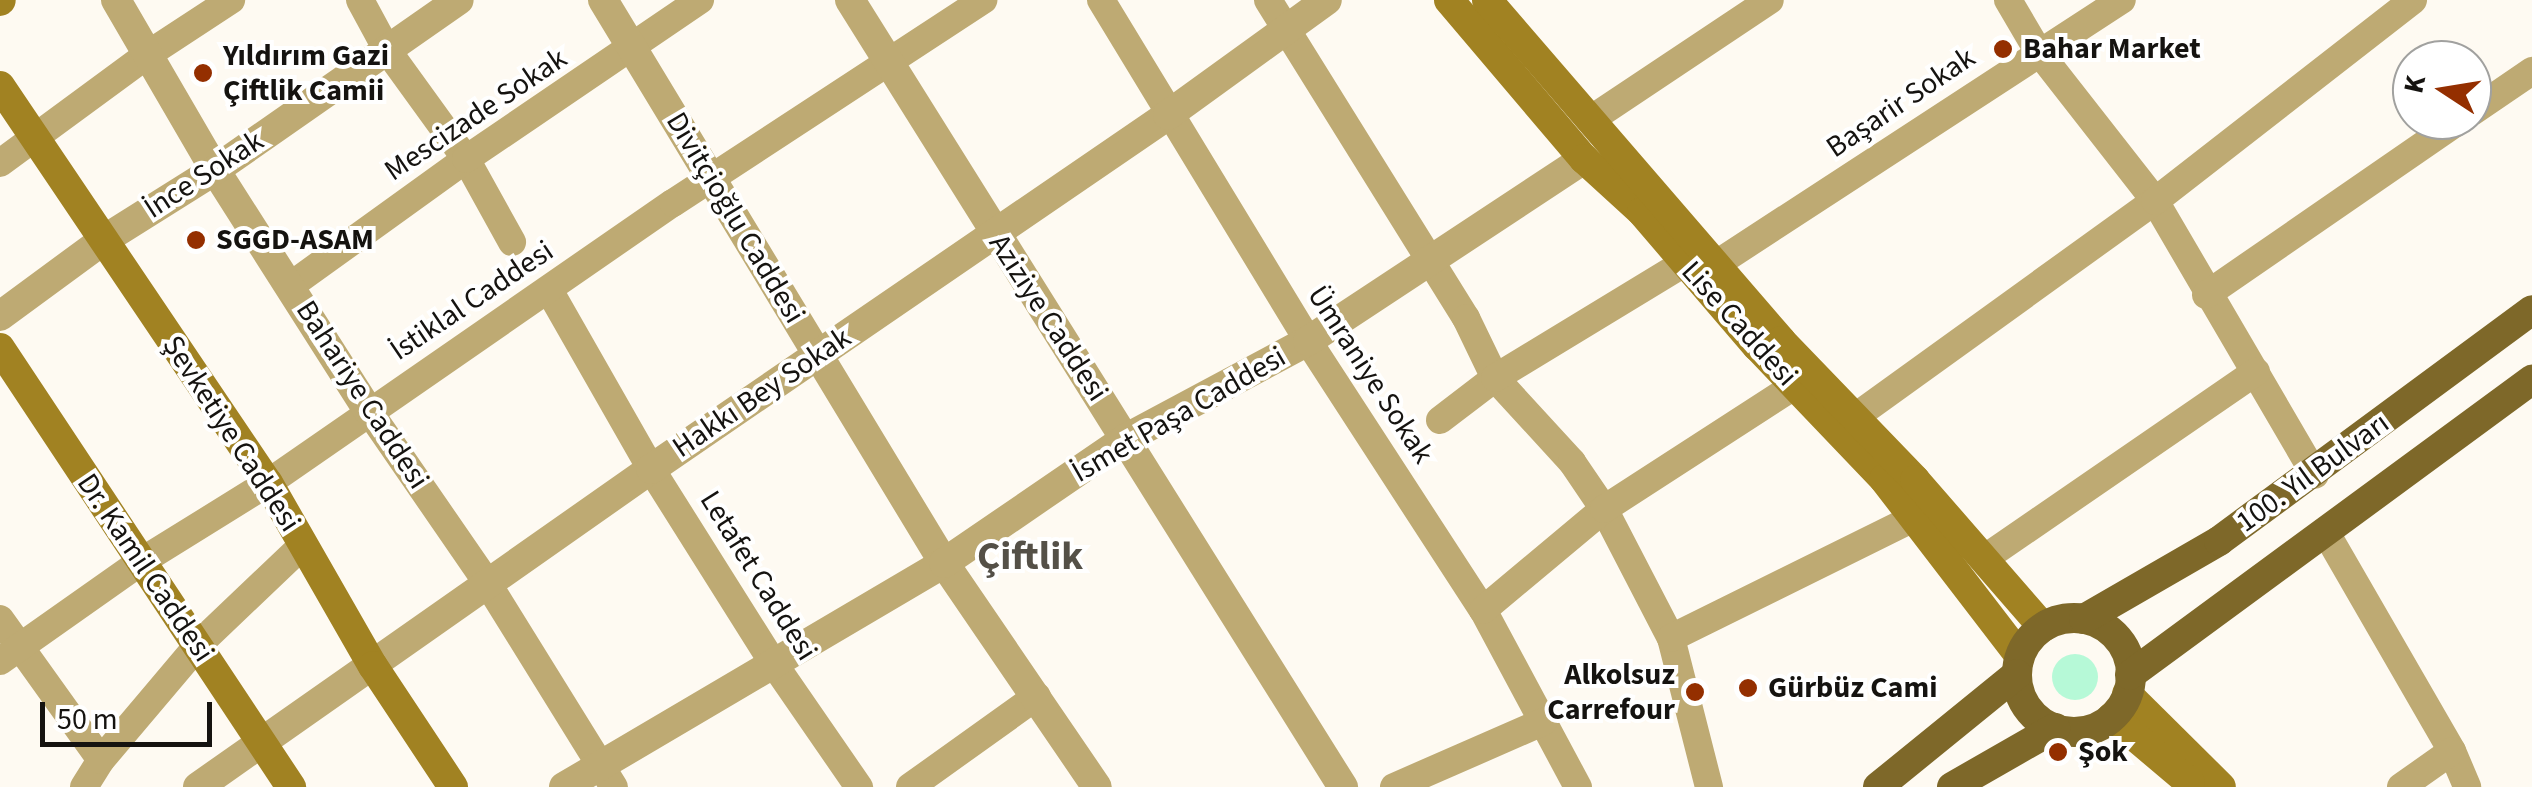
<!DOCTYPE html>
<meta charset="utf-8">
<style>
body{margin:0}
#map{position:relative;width:2532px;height:787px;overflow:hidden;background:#fefaf2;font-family:"Source Sans 3",sans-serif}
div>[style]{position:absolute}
.green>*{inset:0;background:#b6f9d7}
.round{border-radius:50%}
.minor>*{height:28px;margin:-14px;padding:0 14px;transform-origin:14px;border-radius:14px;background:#beaa73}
.tertiary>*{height:30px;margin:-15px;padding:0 15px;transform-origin:15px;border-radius:15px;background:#beaa73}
.secondary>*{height:30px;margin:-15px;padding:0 15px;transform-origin:15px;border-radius:15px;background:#a18222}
.primary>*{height:30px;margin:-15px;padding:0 15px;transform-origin:15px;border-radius:15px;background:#7e6829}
.primary>.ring{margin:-15px;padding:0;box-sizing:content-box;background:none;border:30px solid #7e6829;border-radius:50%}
.dots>*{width:28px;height:28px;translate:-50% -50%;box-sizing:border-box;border:5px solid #fff;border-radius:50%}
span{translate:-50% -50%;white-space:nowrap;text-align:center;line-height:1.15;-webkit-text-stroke:8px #fff;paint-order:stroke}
.poi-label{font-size:30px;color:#151310;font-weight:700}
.left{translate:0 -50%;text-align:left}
.right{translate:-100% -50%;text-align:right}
.street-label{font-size:30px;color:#151310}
.district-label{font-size:40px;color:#545047;font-weight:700}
.north{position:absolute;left:2392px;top:40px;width:100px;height:100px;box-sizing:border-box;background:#fff;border:2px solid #a1a19f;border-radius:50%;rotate:282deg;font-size:28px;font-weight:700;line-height:40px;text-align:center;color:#151310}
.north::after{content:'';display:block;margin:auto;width:35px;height:45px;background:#942f00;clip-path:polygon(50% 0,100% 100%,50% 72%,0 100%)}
.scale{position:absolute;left:40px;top:702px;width:172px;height:45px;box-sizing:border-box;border:5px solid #151310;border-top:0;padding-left:12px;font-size:30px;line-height:35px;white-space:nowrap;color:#151310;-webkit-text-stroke:8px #fff;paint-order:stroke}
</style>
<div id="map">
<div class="green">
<i class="round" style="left:2052px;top:654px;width:46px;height:46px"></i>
</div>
<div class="minor">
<i style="left:360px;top:0;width:57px;rotate:61.6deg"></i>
<i style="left:387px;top:50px;width:135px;rotate:54.1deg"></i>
<i style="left:466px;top:159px;width:95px;rotate:61deg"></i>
<i style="left:1101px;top:0;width:399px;rotate:58.7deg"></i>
<i style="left:1308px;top:341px;width:321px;rotate:57deg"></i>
<i style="left:1483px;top:610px;width:201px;rotate:61.8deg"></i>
<i style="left:1268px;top:0;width:375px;rotate:58.1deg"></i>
<i style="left:1466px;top:318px;width:67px;rotate:64.2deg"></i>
<i style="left:1495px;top:378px;width:114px;rotate:47.5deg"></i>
<i style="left:1572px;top:462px;width:57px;rotate:55.8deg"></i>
<i style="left:1604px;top:509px;width:145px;rotate:62.6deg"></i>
<i style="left:1671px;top:638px;width:154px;rotate:75.7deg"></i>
<i style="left:2008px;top:0;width:59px;rotate:59.5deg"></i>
<i style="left:2038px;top:51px;width:190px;rotate:52deg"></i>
<i style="left:2155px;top:201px;width:317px;rotate:59.7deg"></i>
<i style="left:2472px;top:112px;width:73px;rotate:-34.3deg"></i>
<i style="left:1590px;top:120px;width:216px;rotate:-33.7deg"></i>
<i style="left:0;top:163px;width:186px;rotate:-36.3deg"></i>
<i style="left:150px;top:53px;width:97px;rotate:-33.2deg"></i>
<i style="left:290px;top:286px;width:217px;rotate:-35.8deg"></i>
<i style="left:466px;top:159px;width:283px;rotate:-34.2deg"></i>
<i style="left:549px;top:290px;width:206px;rotate:60.3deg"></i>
<i style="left:651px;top:469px;width:231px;rotate:57.8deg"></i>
<i style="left:774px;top:664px;width:150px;rotate:55.4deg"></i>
<i style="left:2206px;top:295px;width:308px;rotate:-34.6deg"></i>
<i style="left:368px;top:410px;width:211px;rotate:55.4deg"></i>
<i style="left:488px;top:584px;width:239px;rotate:58.2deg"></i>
<i style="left:1855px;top:417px;width:370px;rotate:-35.8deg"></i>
<i style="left:2155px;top:201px;width:327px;rotate:-37.9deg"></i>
<i style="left:1440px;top:420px;width:69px;rotate:-37.4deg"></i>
<i style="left:1495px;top:378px;width:221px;rotate:-31.3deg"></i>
<i style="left:1684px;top:263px;width:34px"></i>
<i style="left:1718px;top:263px;width:482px;rotate:-33.1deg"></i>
<i style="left:2325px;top:531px;width:254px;rotate:60deg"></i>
<i style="left:2452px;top:751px;width:39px;rotate:67deg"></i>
<i style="left:1985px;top:558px;width:329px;rotate:-34.5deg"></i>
<i style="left:1483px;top:610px;width:158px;rotate:-39.9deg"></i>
<i style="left:1604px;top:509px;width:226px;rotate:-32.9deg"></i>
<i style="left:0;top:619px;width:173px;rotate:54.4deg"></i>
<i style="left:1671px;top:638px;width:273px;rotate:-26.3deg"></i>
<i style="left:0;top:661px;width:174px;rotate:-35.2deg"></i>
<i style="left:142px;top:561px;width:148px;rotate:-31.8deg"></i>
<i style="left:268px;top:483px;width:492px;rotate:-34.7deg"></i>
<i style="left:673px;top:203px;width:371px;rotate:-33.2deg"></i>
<i style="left:84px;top:787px;width:32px;rotate:-58deg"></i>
<i style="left:101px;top:760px;width:153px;rotate:-49.8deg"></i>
<i style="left:200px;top:643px;width:142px;rotate:-43.6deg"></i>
<i style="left:910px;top:787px;width:156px;rotate:-35.6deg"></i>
<i style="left:1394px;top:787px;width:163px;rotate:-23.6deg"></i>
<i style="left:2401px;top:787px;width:62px;rotate:-35.2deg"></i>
</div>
<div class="tertiary">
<i style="left:116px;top:0;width:197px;rotate:59.8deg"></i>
<i style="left:215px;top:170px;width:285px;rotate:57.5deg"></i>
<i style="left:603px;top:0;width:658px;rotate:58.8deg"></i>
<i style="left:944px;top:563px;width:271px;rotate:55.7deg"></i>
<i style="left:850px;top:0;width:929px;rotate:57.94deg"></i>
<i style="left:0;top:316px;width:127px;rotate:-36.3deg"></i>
<i style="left:102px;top:241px;width:133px;rotate:-32.1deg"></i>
<i style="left:215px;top:170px;width:297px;rotate:-34.9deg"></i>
<i style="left:198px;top:787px;width:553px;rotate:-35.07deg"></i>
<i style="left:651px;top:469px;width:627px;rotate:-34.4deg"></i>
<i style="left:1168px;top:115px;width:196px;rotate:-35.9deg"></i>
<i style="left:564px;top:787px;width:441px;rotate:-30.5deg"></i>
<i style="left:944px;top:563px;width:219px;rotate:-34.4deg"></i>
<i style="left:1125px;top:439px;width:208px;rotate:-28.2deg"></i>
<i style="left:1308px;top:341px;width:331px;rotate:-33.4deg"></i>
</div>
<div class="secondary">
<i style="left:1449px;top:0;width:209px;rotate:49.7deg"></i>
<i style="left:1584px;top:159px;width:79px;rotate:42.4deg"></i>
<i style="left:1642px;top:212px;width:177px;rotate:49.4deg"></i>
<i style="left:1757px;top:346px;width:184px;rotate:46.3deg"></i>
<i style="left:1884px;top:479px;width:223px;rotate:52.5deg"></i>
<i style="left:1487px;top:0;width:450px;rotate:49.2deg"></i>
<i style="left:1781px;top:341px;width:193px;rotate:46deg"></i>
<i style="left:1915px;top:480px;width:195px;rotate:49deg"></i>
<i style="left:0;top:1px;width:1px;rotate:-45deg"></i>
<i style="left:0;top:86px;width:479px;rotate:56deg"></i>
<i style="left:268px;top:483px;width:211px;rotate:60.2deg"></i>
<i style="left:373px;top:666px;width:145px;rotate:56.5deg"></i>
<i style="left:0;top:348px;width:527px;rotate:56.46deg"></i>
<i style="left:2127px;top:694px;width:132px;rotate:44.7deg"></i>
<i style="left:2112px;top:717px;width:102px;rotate:40.2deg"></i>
</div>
<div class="primary">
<i class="ring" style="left:2017px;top:618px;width:84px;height:84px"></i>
<i style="left:2084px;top:619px;width:156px;rotate:-30deg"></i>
<i style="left:2219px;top:541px;width:389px;rotate:-36.4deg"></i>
<i style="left:2130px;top:675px;width:499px;rotate:-36.3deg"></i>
<i style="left:1878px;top:787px;width:179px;rotate:-39.1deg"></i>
<i style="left:1952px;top:787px;width:119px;rotate:-29.8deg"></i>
</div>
<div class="dots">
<i style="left:2003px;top:49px;background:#942f00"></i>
<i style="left:203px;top:73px;background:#942f00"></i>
<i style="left:196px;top:240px;background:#942f00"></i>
<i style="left:1748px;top:688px;background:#942f00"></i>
<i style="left:1695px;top:692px;background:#942f00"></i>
<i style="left:2058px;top:752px;background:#942f00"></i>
</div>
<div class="poi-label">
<span class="left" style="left:2023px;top:49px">Bahar Market</span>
<span class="left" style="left:223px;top:73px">Yıldırım Gazi<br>Çiftlik Camii</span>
<span class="left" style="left:216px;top:240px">SGGD-ASAM</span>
<span class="right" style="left:1675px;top:692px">Alkolsuz<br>Carrefour</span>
<span class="left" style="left:1768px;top:688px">Gürbüz Cami</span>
<span class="left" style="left:2078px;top:752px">Şok</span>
</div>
<div class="street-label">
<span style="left:1901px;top:103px;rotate:-34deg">Başarir Sokak</span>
<span style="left:476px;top:115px;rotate:-34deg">Mescizade Sokak</span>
<span style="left:204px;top:175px;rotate:-33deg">İnce Sokak</span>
<span style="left:735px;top:218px;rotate:59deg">Divitçioğlu Caddesi</span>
<span style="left:472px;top:301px;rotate:-34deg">İstiklal Caddesi</span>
<span style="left:1048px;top:318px;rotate:57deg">Aziziye Caddesi</span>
<span style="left:1739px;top:324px;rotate:48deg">Lise Caddesi</span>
<span style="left:1370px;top:375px;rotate:57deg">Ümraniye Sokak</span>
<span style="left:762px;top:393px;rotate:-34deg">Hakkı Bey Sokak</span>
<span style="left:362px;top:395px;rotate:57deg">Bahariye Caddesi</span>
<span style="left:1179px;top:415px;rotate:-30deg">İsmet Paşa Caddesi</span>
<span style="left:231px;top:434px;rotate:57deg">Şevketiye Caddesi</span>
<span style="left:2313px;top:473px;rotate:-36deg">100. Yıl Bulvarı</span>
<span style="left:145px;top:568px;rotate:56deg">Dr. Kamil Caddesi</span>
<span style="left:758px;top:576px;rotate:58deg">Letafet Caddesi</span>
</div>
<div class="district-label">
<span style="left:1030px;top:557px">Çiftlik</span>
</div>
<div class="north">K</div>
<div class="scale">50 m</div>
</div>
